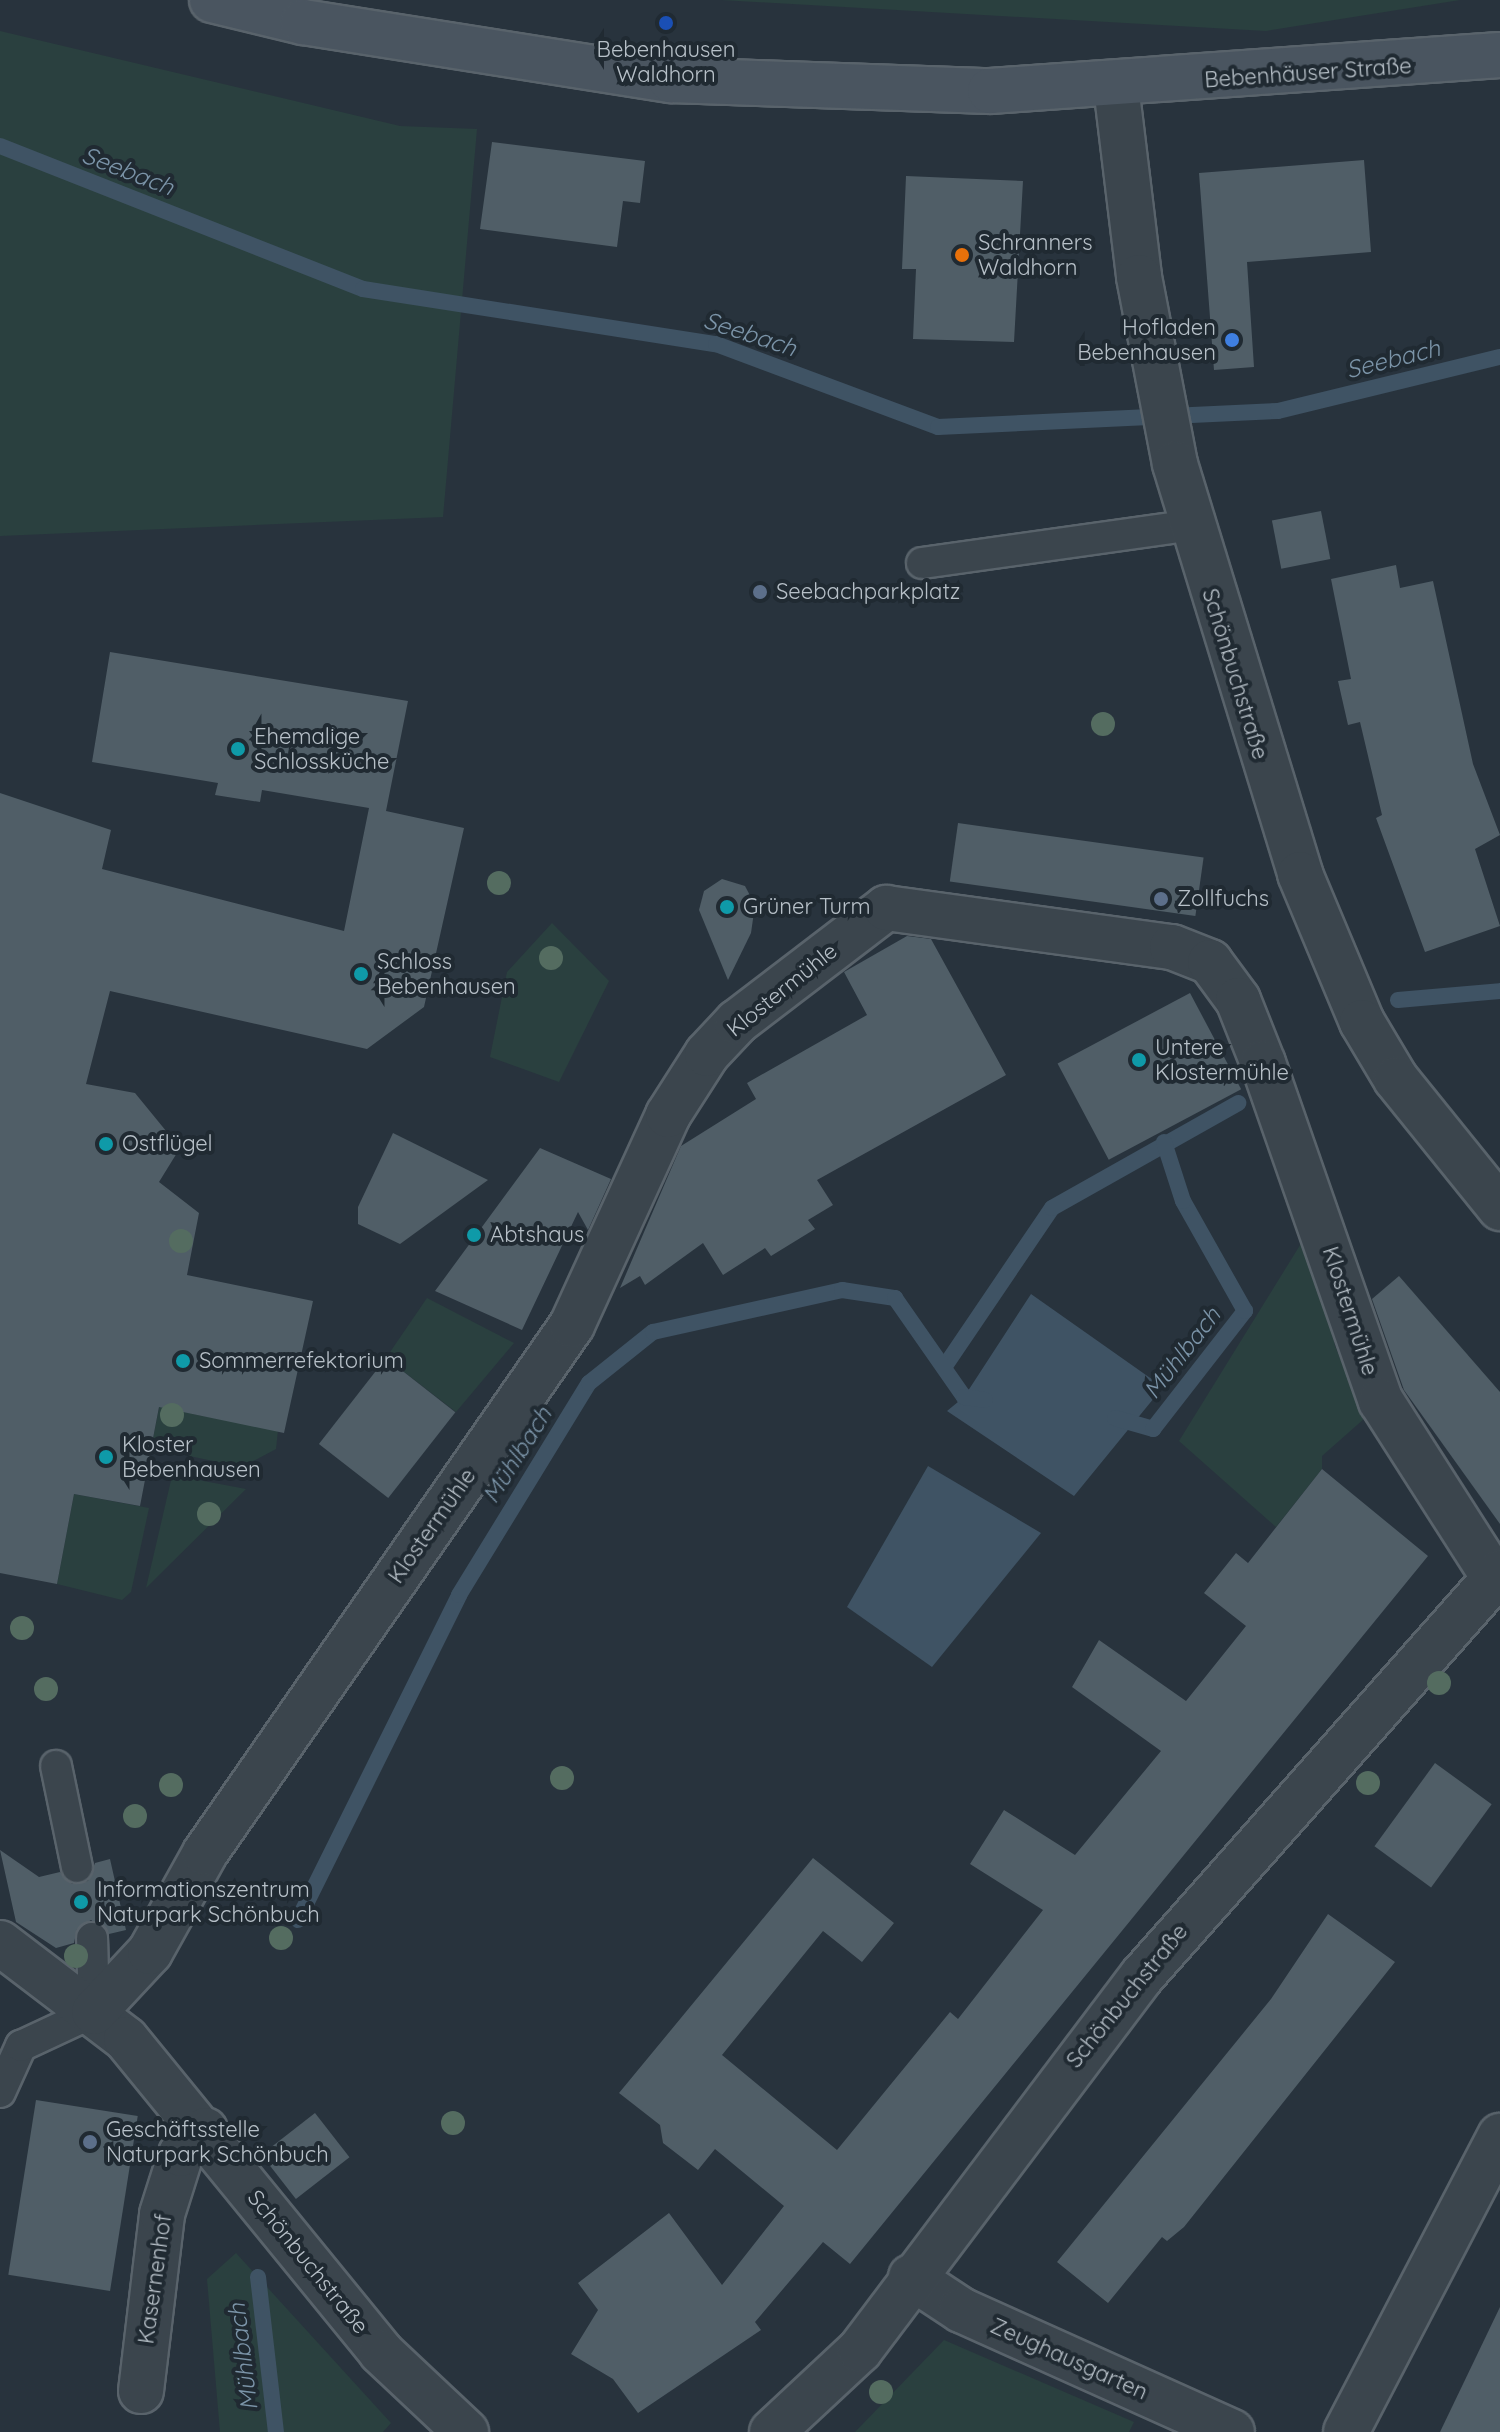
<!DOCTYPE html>
<meta charset="utf-8">
<style>
body{margin:0}
#map{position:relative;width:1500px;height:2432px;overflow:hidden;background:#28333d;font-family:Quicksand,sans-serif}
div>[style]{position:absolute}
.green>*{inset:0;background:#2a403f}
.water>*{inset:0;background:#3f5364}
.stream>*{height:16px;margin:-8px;padding:0 8px;transform-origin:8px;border-radius:8px;background:#3f5364}
.building>*{inset:0;background:#505e67;transform-origin:0 0}
.roads{filter:drop-shadow(2px 0 #59636b) drop-shadow(-2px 0 #59636b) drop-shadow(0 2px #59636b) drop-shadow(0 -2px #59636b)}
.service>*{height:30px;margin:-15px;padding:0 15px;transform-origin:15px;border-radius:15px;background:#3b454d}
.minor>*{height:44px;margin:-22px;padding:0 22px;transform-origin:22px;border-radius:22px;background:#3b454d}
.secondary>*{height:44px;margin:-22px;padding:0 22px;transform-origin:22px;border-radius:22px;background:#4a5560}
.trees>*{width:24px;height:24px;margin:-12px;border-radius:50%;background:#546c60}
.dots>*{width:22px;height:22px;translate:-50% -50%;box-sizing:border-box;border:4px solid #202a32;border-radius:50%}
span{translate:-50% -50%;white-space:nowrap;text-align:center;line-height:1.15;-webkit-text-stroke:8px #202a32;paint-order:stroke}
.poi-label{font-size:22px;color:#b7c0c8}
.left{translate:0 -50%;text-align:left}
.right{translate:-100% -50%;text-align:right}
.street-label{font-size:22px;color:#b7c0c8}
.water-label{font-size:24px;color:#7b94a8;font-style:italic}
</style>
<div id="map">
<div class="green">
<i style="clip-path:polygon(721px 0,1460px 0,1266px 31px)"></i>
<i style="clip-path:polygon(0 31px,400px 126px,477px 129px,443px 517px,0 536px)"></i>
<i style="clip-path:polygon(552px 923px,609px 981px,559px 1082px,490px 1057px,507px 972px)"></i>
<i style="clip-path:polygon(1310px 1229px,1335px 1346px,1365px 1418px,1322px 1456px,1322px 1469px,1276px 1527px,1179px 1441px)"></i>
<i style="clip-path:polygon(427px 1298px,514px 1343px,456px 1412px,386px 1358px)"></i>
<i style="clip-path:polygon(161px 1398px,195px 1404px,193px 1414px,278px 1430px,276px 1449px,242px 1467px,151px 1448px)"></i>
<i style="clip-path:polygon(172px 1475px,246px 1489px,146px 1588px,172px 1476px)"></i>
<i style="clip-path:polygon(74px 1494px,149px 1508px,131px 1592px,122px 1600px,57px 1584px)"></i>
<i style="clip-path:polygon(236px 2253px,391px 2423px,383px 2432px,220px 2432px,207px 2279px)"></i>
<i style="clip-path:polygon(944px 2340px,1134px 2422px,1129px 2432px,855px 2432px)"></i>
</div>
<div class="water">
<i style="clip-path:polygon(1031px 1294px,1163px 1387px,1074px 1496px,947px 1411px,964px 1397px)"></i>
<i style="clip-path:polygon(928px 1466px,1041px 1533px,932px 1667px,847px 1607px)"></i>
</div>
<div class="stream">
<i style="left:0;top:146px;width:390px;rotate:21.5deg"></i>
<i style="left:363px;top:289px;width:357px;rotate:8.9deg"></i>
<i style="left:716px;top:344px;width:237px;rotate:20.5deg"></i>
<i style="left:938px;top:427px;width:340px;rotate:-2.7deg"></i>
<i style="left:1278px;top:411px;width:228px;rotate:-13.7deg"></i>
<i style="left:1398px;top:1000px;width:102px;rotate:-5deg"></i>
<i style="left:947px;top:1363px;width:187px;rotate:-55.9deg"></i>
<i style="left:1052px;top:1208px;width:214px;rotate:-29.4deg"></i>
<i style="left:1115px;top:1418px;width:40px;rotate:16deg"></i>
<i style="left:1153px;top:1429px;width:150px;rotate:-52.1deg"></i>
<i style="left:1245px;top:1311px;width:126px;rotate:-119.4deg"></i>
<i style="left:1183px;top:1201px;width:62px;rotate:-107.9deg"></i>
<i style="left:298px;top:1920px;width:363px;rotate:-63.6deg"></i>
<i style="left:459px;top:1595px;width:249px;rotate:-58.5deg"></i>
<i style="left:589px;top:1383px;width:82px;rotate:-38.6deg"></i>
<i style="left:653px;top:1332px;width:194px;rotate:-12.5deg"></i>
<i style="left:842px;top:1290px;width:54px;rotate:8.6deg"></i>
<i style="left:895px;top:1298px;width:121px;rotate:55.1deg"></i>
<i style="left:964px;top:1397px;width:21px;rotate:8deg"></i>
<i style="left:258px;top:2277px;width:156px;rotate:83.4deg"></i>
</div>
<div class="building">
<i style="clip-path:polygon(492px 142px,645px 161px,640px 203px,623px 201px,617px 247px,480px 229px)"></i>
<i style="clip-path:polygon(1364px 160px,1371px 252px,1247px 262px,1254px 367px,1214px 370px,1199px 173px)"></i>
<i style="clip-path:polygon(906px 176px,1023px 181px,1014px 342px,913px 339px,916px 269px,902px 269px)"></i>
<i style="left:1321px;top:511px;width:49px;height:50px;rotate:79deg"></i>
<i style="clip-path:polygon(1396px 565px,1400px 588px,1433px 581px,1473px 764px,1500px 835px,1475px 849px,1500px 926px,1425px 952px,1376px 818px,1382px 815px,1360px 722px,1348px 725px,1338px 681px,1351px 679px,1331px 579px)"></i>
<i style="clip-path:polygon(110px 652px,408px 701px,386px 811px,464px 828px,424px 1007px,367px 1049px,110px 991px,86px 1084px,135px 1093px,180px 1148px,159px 1182px,199px 1213px,187px 1275px,313px 1301px,284px 1433px,159px 1407px,140px 1506px,74px 1494px,57px 1584px,0 1573px,0 793px,111px 830px,102px 869px,344px 931px,369px 808px,262px 790px,260px 802px,215px 795px,218px 783px,92px 762px)"></i>
<i style="left:958px;top:823px;width:248px;height:59px;rotate:8deg"></i>
<i style="clip-path:polygon(722px 879px,745px 886px,755px 905px,751px 933px,728px 980px,699px 910px,704px 891px)"></i>
<i style="clip-path:polygon(907px 936px,931px 939px,1006px 1075px,817px 1180px,833px 1205px,808px 1220px,815px 1229px,771px 1256px,765px 1248px,723px 1275px,703px 1243px,645px 1285px,640px 1276px,620px 1288px,681px 1146px,756px 1099px,747px 1083px,867px 1015px,844px 972px)"></i>
<i style="left:1190px;top:993px;width:109px;height:150px;rotate:62deg"></i>
<i style="clip-path:polygon(393px 1133px,488px 1180px,400px 1244px,358px 1224px,358px 1207px)"></i>
<i style="clip-path:polygon(540px 1148px,611px 1179px,588px 1230px,578px 1212px,522px 1330px,435px 1291px)"></i>
<i style="clip-path:polygon(1399px 1276px,1500px 1392px,1500px 1524px,1404px 1390px,1372px 1299px)"></i>
<i style="left:386px;top:1358px;width:88px;height:109px;rotate:38deg"></i>
<i style="clip-path:polygon(1322px 1469px,1428px 1556px,850px 2264px,823px 2242px,755px 2322px,761px 2330px,638px 2413px,613px 2379px,571px 2354px,598px 2310px,578px 2283px,669px 2213px,722px 2285px,784px 2206px,715px 2149px,698px 2170px,663px 2143px,660px 2125px,619px 2093px,813px 1858px,894px 1923px,862px 1962px,823px 1931px,722px 2055px,837px 2150px,950px 2012px,958px 2019px,1043px 1910px,970px 1864px,1004px 1810px,1075px 1855px,1161px 1751px,1072px 1687px,1099px 1640px,1186px 1701px,1246px 1626px,1204px 1593px,1236px 1553px,1248px 1563px)"></i>
<i style="left:1435px;top:1763px;width:70px;height:103px;rotate:36deg"></i>
<i style="clip-path:polygon(0 1850px,39px 1877px,60px 1872px,72px 1884px,88px 1881px,95px 1863px,110px 1859px,126px 1930px,109px 1934px,91px 1920px,77px 1929px,74px 1943px,56px 1948px,16px 1922px)"></i>
<i style="clip-path:polygon(1328px 1914px,1395px 1962px,1184px 2227px,1167px 2241px,1162px 2237px,1108px 2303px,1057px 2262px,1271px 1999px)"></i>
<i style="left:36px;top:2100px;width:103px;height:177px;rotate:9deg"></i>
<i style="left:315px;top:2113px;width:56px;height:68px;rotate:52deg"></i>
<i style="clip-path:polygon(1500px 2307px,1500px 2432px,1440px 2432px)"></i>
</div>
<div class="roads">
<div class="service">
<i style="left:922px;top:563px;width:272px;rotate:-8deg"></i>
<i style="left:56px;top:1766px;width:103px;rotate:78.3deg"></i>
<i style="left:0;top:2092px;width:51px;rotate:-65.5deg"></i>
<i style="left:21px;top:2046px;width:81px;rotate:-25deg"></i>
<i style="left:94px;top:2012px;width:74px;rotate:-91.5deg"></i>
</div>
<div class="minor">
<i style="left:1116px;top:86px;width:192px;rotate:83.1deg"></i>
<i style="left:1139px;top:277px;width:190px;rotate:79.1deg"></i>
<i style="left:1175px;top:464px;width:429px;rotate:73deg"></i>
<i style="left:1300px;top:874px;width:160px;rotate:67.3deg"></i>
<i style="left:1362px;top:1022px;width:66px;rotate:59.2deg"></i>
<i style="left:1396px;top:1079px;width:166px;rotate:51.1deg"></i>
<i style="left:0;top:1943px;width:158px;rotate:37.3deg"></i>
<i style="left:126px;top:2039px;width:404px;rotate:50.8deg"></i>
<i style="left:381px;top:2352px;width:117px;rotate:43.3deg"></i>
<i style="left:94px;top:2012px;width:82px;rotate:-47deg"></i>
<i style="left:150px;top:1952px;width:113px;rotate:-60.9deg"></i>
<i style="left:205px;top:1853px;width:643px;rotate:-55.2deg"></i>
<i style="left:572px;top:1325px;width:231px;rotate:-65.4deg"></i>
<i style="left:668px;top:1115px;width:72px;rotate:-57.4deg"></i>
<i style="left:707px;top:1054px;width:44px;rotate:-46.8deg"></i>
<i style="left:737px;top:1022px;width:188px;rotate:-37.4deg"></i>
<i style="left:886px;top:908px;width:289px;rotate:7.8deg"></i>
<i style="left:1172px;top:947px;width:41px;rotate:21.5deg"></i>
<i style="left:1210px;top:962px;width:47px;rotate:53.6deg"></i>
<i style="left:1238px;top:1000px;width:68px;rotate:68.4deg"></i>
<i style="left:1263px;top:1063px;width:358px;rotate:70.8deg"></i>
<i style="left:1381px;top:1401px;width:210px;rotate:57.4deg"></i>
<i style="left:911px;top:2277px;width:60px;rotate:33.4deg"></i>
<i style="left:961px;top:2310px;width:297px;rotate:24.2deg"></i>
<i style="left:141px;top:2391px;width:178px;rotate:-83.2deg"></i>
<i style="left:162px;top:2214px;width:63px;rotate:-72.4deg"></i>
<i style="left:181px;top:2154px;width:34px;rotate:-45deg"></i>
<i style="left:772px;top:2432px;width:120px;rotate:-43deg"></i>
<i style="left:860px;top:2350px;width:468px;rotate:-53deg"></i>
<i style="left:1142px;top:1976px;width:540px;rotate:-48.45deg"></i>
<i style="left:1346px;top:2432px;width:334px;rotate:-62.5deg"></i>
</div>
<div class="secondary">
<i style="left:212px;top:0;width:94px;rotate:13.6deg"></i>
<i style="left:303px;top:22px;width:373px;rotate:9deg"></i>
<i style="left:671px;top:80px;width:319px;rotate:2deg"></i>
<i style="left:990px;top:91px;width:511px;rotate:-4.04deg"></i>
</div>
</div>
<div class="trees">
<i style="left:1103px;top:724px"></i>
<i style="left:499px;top:883px"></i>
<i style="left:551px;top:958px"></i>
<i style="left:181px;top:1241px"></i>
<i style="left:172px;top:1415px"></i>
<i style="left:209px;top:1514px"></i>
<i style="left:22px;top:1628px"></i>
<i style="left:1439px;top:1683px"></i>
<i style="left:46px;top:1689px"></i>
<i style="left:562px;top:1778px"></i>
<i style="left:1368px;top:1783px"></i>
<i style="left:171px;top:1785px"></i>
<i style="left:135px;top:1816px"></i>
<i style="left:281px;top:1938px"></i>
<i style="left:76px;top:1956px"></i>
<i style="left:453px;top:2123px"></i>
<i style="left:881px;top:2392px"></i>
</div>
<div class="dots">
<i style="left:666px;top:23px;background:#1a4fb4"></i>
<i style="left:962px;top:255px;background:#e8710a"></i>
<i style="left:1232px;top:340px;background:#3f7fe0"></i>
<i style="left:760px;top:592px;background:#5c6f8a"></i>
<i style="left:238px;top:749px;background:#0f9aa8"></i>
<i style="left:1161px;top:899px;background:#5c6f8a"></i>
<i style="left:727px;top:907px;background:#0f9aa8"></i>
<i style="left:361px;top:974px;background:#0f9aa8"></i>
<i style="left:1139px;top:1060px;background:#0f9aa8"></i>
<i style="left:106px;top:1144px;background:#0f9aa8"></i>
<i style="left:474px;top:1235px;background:#0f9aa8"></i>
<i style="left:183px;top:1361px;background:#0f9aa8"></i>
<i style="left:106px;top:1457px;background:#0f9aa8"></i>
<i style="left:81px;top:1902px;background:#0f9aa8"></i>
<i style="left:90px;top:2142px;background:#5c6f8a"></i>
</div>
<div class="poi-label">
<span style="left:666px;top:62px">Bebenhausen<br>Waldhorn</span>
<span class="left" style="left:978px;top:255px">Schranners<br>Waldhorn</span>
<span class="right" style="left:1216px;top:340px">Hofladen<br>Bebenhausen</span>
<span class="left" style="left:776px;top:592px">Seebachparkplatz</span>
<span class="left" style="left:254px;top:749px">Ehemalige<br>Schlossküche</span>
<span class="left" style="left:1177px;top:899px">Zollfuchs</span>
<span class="left" style="left:743px;top:907px">Grüner Turm</span>
<span class="left" style="left:377px;top:974px">Schloss<br>Bebenhausen</span>
<span class="left" style="left:1155px;top:1060px">Untere<br>Klostermühle</span>
<span class="left" style="left:122px;top:1144px">Ostflügel</span>
<span class="left" style="left:490px;top:1235px">Abtshaus</span>
<span class="left" style="left:199px;top:1361px">Sommerrefektorium</span>
<span class="left" style="left:122px;top:1457px">Kloster<br>Bebenhausen</span>
<span class="left" style="left:97px;top:1902px">Informationszentrum<br>Naturpark Schönbuch</span>
<span class="left" style="left:106px;top:2142px">Geschäftsstelle<br>Naturpark Schönbuch</span>
</div>
<div class="street-label">
<span style="left:1308px;top:73px;rotate:-4deg">Bebenhäuser Straße</span>
<span style="left:1235px;top:674px;rotate:73deg">Schönbuchstraße</span>
<span style="left:782px;top:990px;rotate:-39deg">Klostermühle</span>
<span style="left:1350px;top:1311px;rotate:72deg">Klostermühle</span>
<span style="left:432px;top:1526px;rotate:-55deg">Klostermühle</span>
<span style="left:1127px;top:1996px;rotate:-51deg">Schönbuchstraße</span>
<span style="left:308px;top:2262px;rotate:51deg">Schönbuchstraße</span>
<span style="left:155px;top:2279px;rotate:-82deg">Kasernenhof</span>
<span style="left:1069px;top:2359px;rotate:24deg">Zeughausgarten</span>
</div>
<div class="water-label">
<span style="left:128px;top:171px;rotate:21deg">Seebach</span>
<span style="left:750px;top:334px;rotate:18deg">Seebach</span>
<span style="left:1393px;top:359px;rotate:-14deg">Seebach</span>
<span style="left:1182px;top:1353px;rotate:-52deg">Mühlbach</span>
<span style="left:517px;top:1455px;rotate:-58deg">Mühlbach</span>
<span style="left:243px;top:2357px;rotate:-97deg">Mühlbach</span>
</div>
</div>
